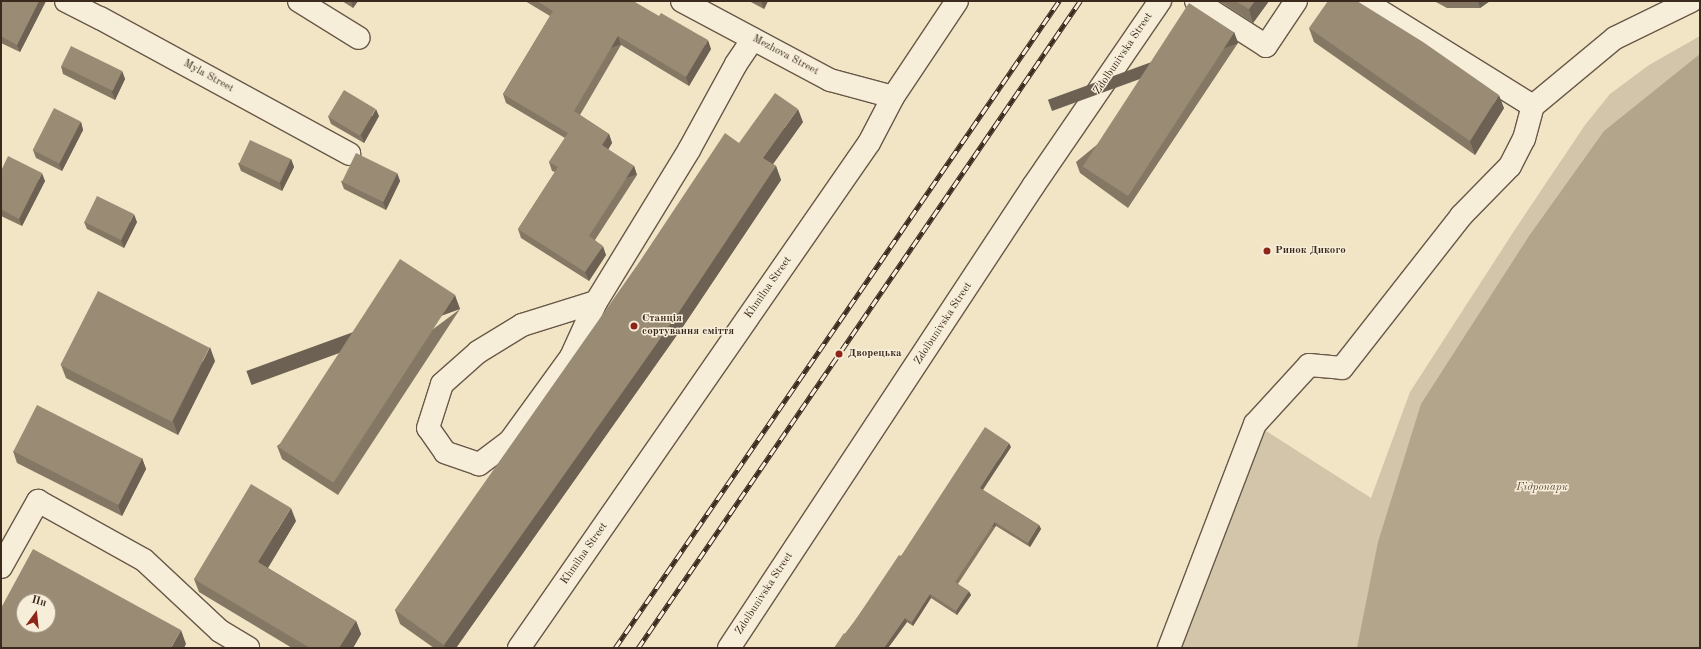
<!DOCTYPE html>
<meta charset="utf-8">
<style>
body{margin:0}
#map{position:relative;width:1701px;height:649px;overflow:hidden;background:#f1e5c5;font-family:"Old Standard TT",serif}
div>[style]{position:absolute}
.green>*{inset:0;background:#d2c5a9}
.water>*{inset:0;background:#b3a58c}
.roads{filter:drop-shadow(1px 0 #695848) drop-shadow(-1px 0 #695848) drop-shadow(0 1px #695848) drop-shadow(0 -1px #695848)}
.minor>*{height:22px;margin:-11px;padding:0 11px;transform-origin:11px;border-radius:11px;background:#f6eed9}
.rail>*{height:4.5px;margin-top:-2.25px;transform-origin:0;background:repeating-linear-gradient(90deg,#f6eed9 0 9px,#3c291e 0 18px);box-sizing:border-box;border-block:1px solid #3c291e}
.wall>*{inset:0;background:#847865}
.shaded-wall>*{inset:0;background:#6c6152;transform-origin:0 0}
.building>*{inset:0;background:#9a8b75;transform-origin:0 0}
.dots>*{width:11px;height:11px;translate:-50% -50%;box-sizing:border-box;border:2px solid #f6eed9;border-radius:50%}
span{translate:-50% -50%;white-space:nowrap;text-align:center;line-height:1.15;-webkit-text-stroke:3px #f6eed9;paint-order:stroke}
.street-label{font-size:11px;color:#3c291e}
.poi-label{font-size:11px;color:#3c291e;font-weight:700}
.left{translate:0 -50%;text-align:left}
.park-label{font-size:11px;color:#625041;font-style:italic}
.frame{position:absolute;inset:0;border:2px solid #3c291e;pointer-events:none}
.north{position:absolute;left:16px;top:593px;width:40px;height:40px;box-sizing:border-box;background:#f6eed9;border:1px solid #ac9f8e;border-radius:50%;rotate:15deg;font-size:11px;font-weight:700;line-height:16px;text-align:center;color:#3c291e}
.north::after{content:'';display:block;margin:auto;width:14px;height:18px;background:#8f2418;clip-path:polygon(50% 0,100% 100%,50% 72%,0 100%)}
</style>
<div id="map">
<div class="green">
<i style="clip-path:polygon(1700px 36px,1700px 648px,1169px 648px,1255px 424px,1371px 498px,1410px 392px,1514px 231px,1585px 125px,1610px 94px,1649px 65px)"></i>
</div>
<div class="water">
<i style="clip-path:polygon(1700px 54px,1700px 648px,1357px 648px,1378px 542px,1421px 404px,1529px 236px,1604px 131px)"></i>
</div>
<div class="roads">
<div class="minor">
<i style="left:66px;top:1px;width:38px;rotate:27deg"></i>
<i style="left:100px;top:18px;width:284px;rotate:28.6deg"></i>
<i style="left:299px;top:1px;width:70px;rotate:31.7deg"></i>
<i style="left:682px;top:1px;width:168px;rotate:28.1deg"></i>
<i style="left:830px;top:80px;width:65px;rotate:15.1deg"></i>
<i style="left:1196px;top:1px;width:83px;rotate:32.7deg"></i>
<i style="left:1266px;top:46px;width:54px;rotate:-56.3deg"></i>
<i style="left:1364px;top:1px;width:199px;rotate:31.9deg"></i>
<i style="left:1533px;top:106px;width:107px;rotate:-39.7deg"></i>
<i style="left:1615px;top:38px;width:85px;rotate:-26deg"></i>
<i style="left:596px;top:302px;width:60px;rotate:114.4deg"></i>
<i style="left:571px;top:357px;width:104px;rotate:126deg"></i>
<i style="left:510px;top:441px;width:39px;rotate:143deg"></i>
<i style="left:479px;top:464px;width:36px;rotate:-161deg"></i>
<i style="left:445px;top:452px;width:29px;rotate:-125deg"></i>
<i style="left:428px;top:428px;width:46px;rotate:-72.3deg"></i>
<i style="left:442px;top:384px;width:48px;rotate:-41.6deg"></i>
<i style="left:478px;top:352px;width:52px;rotate:-31.5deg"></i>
<i style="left:522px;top:325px;width:77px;rotate:-17.3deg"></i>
<i style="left:596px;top:302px;width:178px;rotate:-58.5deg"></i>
<i style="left:689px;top:150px;width:98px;rotate:-61.3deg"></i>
<i style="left:736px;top:64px;width:30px;rotate:-56deg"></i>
<i style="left:1px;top:567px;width:76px;rotate:-60.7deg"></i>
<i style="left:38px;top:501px;width:121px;rotate:29.1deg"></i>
<i style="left:144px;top:560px;width:104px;rotate:43.1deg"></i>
<i style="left:220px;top:631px;width:33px;rotate:31deg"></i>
<i style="left:519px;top:648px;width:614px;rotate:-55.28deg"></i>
<i style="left:869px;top:143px;width:52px;rotate:-62.4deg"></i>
<i style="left:893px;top:97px;width:115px;rotate:-56.3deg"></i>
<i style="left:729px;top:648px;width:554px;rotate:-56.63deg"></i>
<i style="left:1034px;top:185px;width:223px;rotate:-55.6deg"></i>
<i style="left:1169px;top:648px;width:240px;rotate:-69deg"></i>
<i style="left:1255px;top:424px;width:80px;rotate:-47.5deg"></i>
<i style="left:1309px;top:365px;width:33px;rotate:5deg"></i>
<i style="left:1342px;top:368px;width:193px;rotate:-51.9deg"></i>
<i style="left:1461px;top:216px;width:70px;rotate:-45.6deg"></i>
<i style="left:1510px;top:166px;width:30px;rotate:-63deg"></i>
<i style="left:1524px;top:139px;width:34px;rotate:-75deg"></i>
</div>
</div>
<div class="rail">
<i style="left:615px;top:648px;width:785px;rotate:-55.54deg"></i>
<i style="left:638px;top:648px;width:784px;rotate:-55.66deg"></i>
</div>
<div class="wall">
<i style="clip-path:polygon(1px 1px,46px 1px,20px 52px,1px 43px)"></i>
<i style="clip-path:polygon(342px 1px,358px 1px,353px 8px)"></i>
<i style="clip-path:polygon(525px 1px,633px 1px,711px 49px,689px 86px,621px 45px,580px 115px,609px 134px,612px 143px,608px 150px,634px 166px,637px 175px,595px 240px,606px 255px,589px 281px,521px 238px,518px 229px,555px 172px,552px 171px,549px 162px,565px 138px,506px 103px,503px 94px,550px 16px)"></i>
<i style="clip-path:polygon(749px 1px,768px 1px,764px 9px)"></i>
<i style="clip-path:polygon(1219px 1px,1269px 1px,1253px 23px)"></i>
<i style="clip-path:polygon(1434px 1px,1490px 1px,1480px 8px,1447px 8px)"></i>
<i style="clip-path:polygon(1309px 28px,1504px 108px,1475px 155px,1314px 42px)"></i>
<i style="clip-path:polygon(1234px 32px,1238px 43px,1128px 208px,1080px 173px,1076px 162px)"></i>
<i style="clip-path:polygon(61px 66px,122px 71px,125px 79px,115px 100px,63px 74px)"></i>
<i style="clip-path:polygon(328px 116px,379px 116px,364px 143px,331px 124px)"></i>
<i style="clip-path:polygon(81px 122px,83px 130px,62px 171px,36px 158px,33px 150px)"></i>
<i style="clip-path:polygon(803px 122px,773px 164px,776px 166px,781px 180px,684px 325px,456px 648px,434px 648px,400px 624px,395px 610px,739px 143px)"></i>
<i style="clip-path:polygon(291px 159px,294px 167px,282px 191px,241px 171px,238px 163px)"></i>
<i style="clip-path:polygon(1px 171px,45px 181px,22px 226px,1px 216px)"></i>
<i style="clip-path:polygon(397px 173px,400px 181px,386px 210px,344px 189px,341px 181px)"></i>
<i style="clip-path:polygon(84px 222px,137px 222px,124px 248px,87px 229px)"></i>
<i style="clip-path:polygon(460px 309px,338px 495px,282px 459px,277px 446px)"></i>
<i style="clip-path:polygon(215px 361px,178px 435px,66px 378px,61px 365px)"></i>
<i style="clip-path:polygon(1011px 447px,983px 490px,1039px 525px,1041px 529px,1030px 547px,996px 526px,958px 584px,971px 595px,957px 615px,931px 598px,913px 626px,907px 622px,888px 648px,834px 648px,854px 622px,901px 556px)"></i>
<i style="clip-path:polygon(13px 451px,142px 458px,146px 469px,122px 516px,17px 463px)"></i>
<i style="clip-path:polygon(296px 521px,268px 568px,356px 621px,361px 634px,353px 648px,292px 648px,199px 592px,194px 579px)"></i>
</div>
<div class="shaded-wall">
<i style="clip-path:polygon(39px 1px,46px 1px,20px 52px,17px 45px)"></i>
<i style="clip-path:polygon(351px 1px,358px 1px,353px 8px)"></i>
<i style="clip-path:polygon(761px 1px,768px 1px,764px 9px)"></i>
<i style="clip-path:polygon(1255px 1px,1269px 1px,1253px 23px,1249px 9px)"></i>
<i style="clip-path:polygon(1478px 1px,1490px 1px,1480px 8px)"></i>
<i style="left:1234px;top:32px;width:12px;height:198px;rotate:70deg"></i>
<i style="left:618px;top:36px;width:9px;height:87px;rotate:72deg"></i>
<i style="clip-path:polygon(708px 40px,711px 49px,689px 86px,686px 77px)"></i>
<i style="clip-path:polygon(122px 71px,125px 79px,115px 100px,112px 92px)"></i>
<i style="clip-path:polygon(1499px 95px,1504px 108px,1475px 155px,1470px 141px)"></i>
<i style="clip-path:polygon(376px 109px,379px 116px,364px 143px,361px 135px)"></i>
<i style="clip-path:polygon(798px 109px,803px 122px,768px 171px,763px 158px)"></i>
<i style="clip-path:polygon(81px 122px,83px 130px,62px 171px,59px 164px)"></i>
<i style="clip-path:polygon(609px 134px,612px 143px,605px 154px,602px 145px)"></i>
<i style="clip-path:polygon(291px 159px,294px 167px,282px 191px,280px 183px)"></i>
<i style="left:634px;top:166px;width:9px;height:83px;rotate:72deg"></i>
<i style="clip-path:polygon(776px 166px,781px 180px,684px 325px,456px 648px,445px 648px,444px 645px)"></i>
<i style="clip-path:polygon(42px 173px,45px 181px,22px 226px,19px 219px)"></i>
<i style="clip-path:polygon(397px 173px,400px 181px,386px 210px,383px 202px)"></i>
<i style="clip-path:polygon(134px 214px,137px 222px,124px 248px,121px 240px)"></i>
<i style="clip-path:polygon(603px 246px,606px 255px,589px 281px,585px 272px)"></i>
<i style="left:455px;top:295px;width:15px;height:222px;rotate:70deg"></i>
<i style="clip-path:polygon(210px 347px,215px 361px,178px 435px,173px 421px)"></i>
<i style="clip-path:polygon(1009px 443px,1011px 447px,981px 492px,980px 488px)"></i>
<i style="clip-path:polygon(142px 458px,146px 469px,122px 516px,118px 505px)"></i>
<i style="clip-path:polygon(291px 508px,296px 521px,263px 576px,258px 562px)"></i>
<i style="left:995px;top:522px;width:4px;height:72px;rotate:76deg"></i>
<i style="clip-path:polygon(1039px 525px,1041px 529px,1030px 547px,1028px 543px)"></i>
<i style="clip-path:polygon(969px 591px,971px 595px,957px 615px,956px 611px)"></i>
<i style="clip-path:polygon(930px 594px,931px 598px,913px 626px,912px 622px)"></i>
<i style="clip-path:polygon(905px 618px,907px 622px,888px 648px,884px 648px)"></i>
<i style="clip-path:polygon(356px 621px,361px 634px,353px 648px,339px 648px)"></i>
<i style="clip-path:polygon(181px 630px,186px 644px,184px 648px,171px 648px)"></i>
</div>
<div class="building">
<i style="clip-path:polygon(1px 1px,39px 1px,17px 45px,1px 36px)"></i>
<i style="clip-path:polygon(537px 1px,633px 1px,659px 16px,661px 13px,708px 40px,686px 77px,618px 36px,574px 111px,609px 134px,602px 145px,634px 166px,589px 236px,603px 246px,585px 272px,518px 229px,558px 167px,549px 162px,568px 133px,503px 94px,553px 11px)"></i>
<i style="clip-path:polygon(1235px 1px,1255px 1px,1249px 9px)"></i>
<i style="clip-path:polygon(1328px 1px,1357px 1px,1423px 42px,1499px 95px,1470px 141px,1309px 28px)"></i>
<i style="left:1189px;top:3px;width:54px;height:195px;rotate:33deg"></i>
<i style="left:71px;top:46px;width:57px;height:22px;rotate:26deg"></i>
<i style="left:344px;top:90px;width:37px;height:31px;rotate:31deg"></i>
<i style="clip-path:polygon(775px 93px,798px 109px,763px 158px,776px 166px,679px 312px,444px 645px,395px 610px,638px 264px,725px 133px,739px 143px)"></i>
<i style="left:54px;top:108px;width:30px;height:47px;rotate:27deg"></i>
<i style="left:250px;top:140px;width:45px;height:26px;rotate:25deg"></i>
<i style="left:356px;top:153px;width:46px;height:32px;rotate:26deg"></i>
<i style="clip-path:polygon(8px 156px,42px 173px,19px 219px,1px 209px,1px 171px)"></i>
<i style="left:97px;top:196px;width:41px;height:29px;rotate:26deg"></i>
<i style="left:400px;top:259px;width:66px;height:224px;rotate:33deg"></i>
<i style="left:98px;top:291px;width:125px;height:83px;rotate:27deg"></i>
<i style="left:37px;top:405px;width:118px;height:52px;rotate:27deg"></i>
<i style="clip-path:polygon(985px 427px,1009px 443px,980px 488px,1039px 525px,1028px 543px,995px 522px,955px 582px,969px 591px,956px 611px,930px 594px,912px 622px,905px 618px,884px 648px,834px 648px,844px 633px,845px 634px,854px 622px,899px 555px,901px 556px)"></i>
<i style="clip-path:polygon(251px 484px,291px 508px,258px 562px,356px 621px,339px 648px,310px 648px,194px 579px)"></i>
<i style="clip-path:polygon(evenodd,33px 549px,181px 630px,171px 648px,1px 648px,1px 608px,33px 549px,24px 601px,48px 601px,48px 625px,24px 625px,24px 601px)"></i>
</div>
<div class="dots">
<i style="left:1267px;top:251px;background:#8f2418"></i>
<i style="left:634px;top:326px;background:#8f2418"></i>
<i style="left:839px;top:354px;background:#8f2418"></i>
</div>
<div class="street-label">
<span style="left:1124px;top:54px;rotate:-56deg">Zdolbunivska Street</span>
<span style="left:785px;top:56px;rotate:28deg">Mezhova Street</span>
<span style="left:208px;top:77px;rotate:29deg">Myla Street</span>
<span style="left:769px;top:288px;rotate:-55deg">Khmilna Street</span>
<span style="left:944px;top:324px;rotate:-57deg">Zdolbunivska Street</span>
<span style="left:585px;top:554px;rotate:-55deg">Khmilna Street</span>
<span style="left:765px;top:594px;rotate:-57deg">Zdolbunivska Street</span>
</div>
<div class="poi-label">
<span class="left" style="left:1275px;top:251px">Ринок Дикого</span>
<span class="left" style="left:642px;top:326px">Станція<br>сортування сміття</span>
<span class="left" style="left:848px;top:354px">Дворецька</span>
</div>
<div class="park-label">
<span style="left:1542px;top:488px">Гідропарк</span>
</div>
<div class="frame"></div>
<div class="north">Пн</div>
</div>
